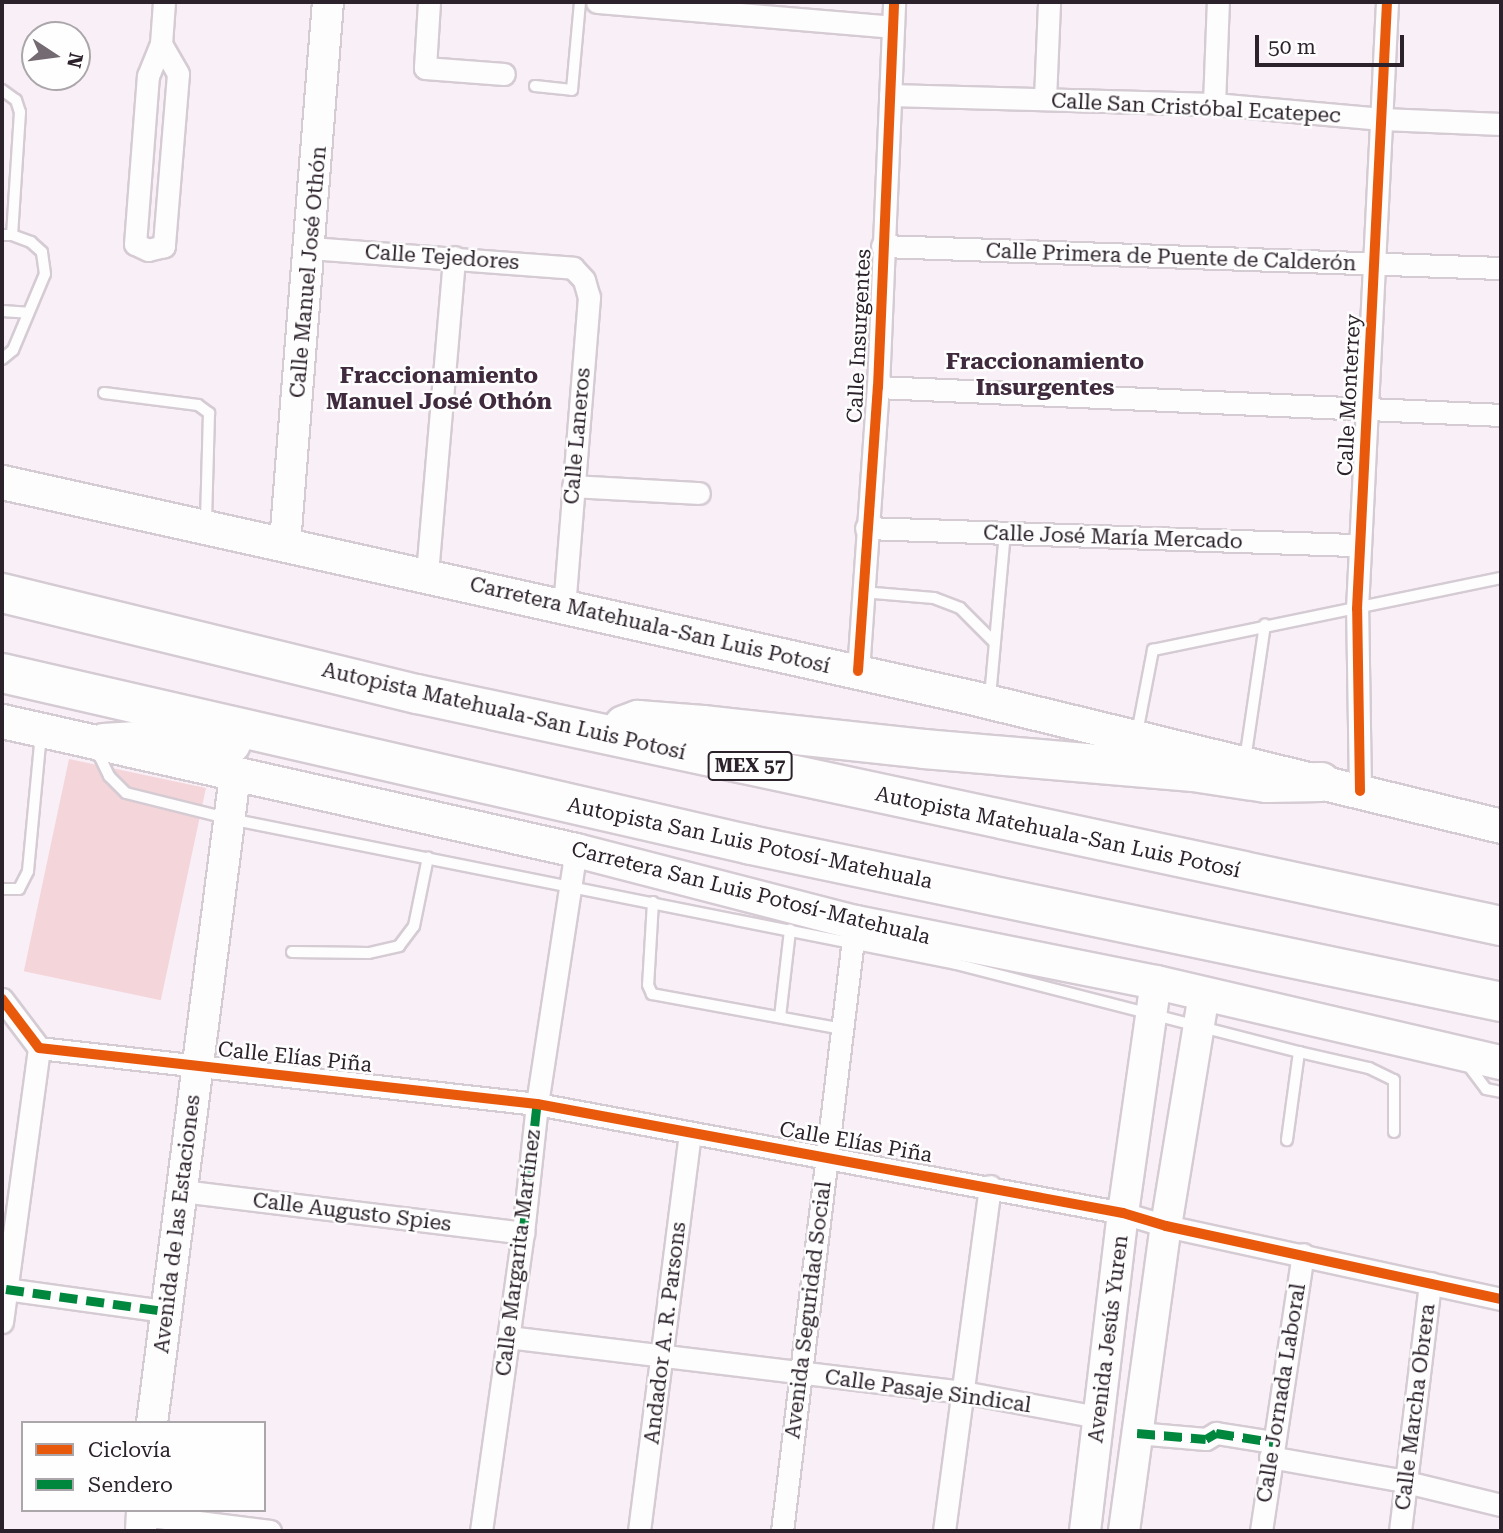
<!DOCTYPE html>
<meta charset="utf-8">
<style>
body{margin:0}
#map{position:relative;width:1503px;height:1533px;overflow:hidden;background:#f9eff7;font-family:"Roboto Serif",serif}
div>[style]{position:absolute}
.green>*{inset:0;background:#f4d5da;transform-origin:0 0}
.roads{filter:drop-shadow(2px 0 #d5cbd3) drop-shadow(-2px 0 #d5cbd3) drop-shadow(0 2px #d5cbd3) drop-shadow(0 -2px #d5cbd3)}
.lane>*{height:10px;margin:-5px;padding:0 5px;transform-origin:5px;border-radius:5px;background:#fefdfe}
.street>*{height:21px;margin:-10.5px;padding:0 10.5px;transform-origin:10.5px;border-radius:10.5px;background:#fefdfe}
.secondary>*{height:30px;margin:-15px;padding:0 15px;transform-origin:15px;border-radius:15px;background:#fefdfe}
.primary>*{height:33px;margin:-16.5px;padding:0 16.5px;transform-origin:16.5px;border-radius:16.5px;background:#fefdfe}
.highway>*{height:38px;margin:-19px;padding:0 19px;transform-origin:19px;border-radius:19px;background:#fefdfe}
.quiet>*{height:9px;margin-top:-4.5px;transform-origin:0;background:repeating-linear-gradient(90deg,#00873e 0 18px,transparent 0 27px)}
.cycleway>*{height:10px;margin:-5px;padding:0 5px;transform-origin:5px;border-radius:5px;background:#e8590c}
span{translate:-50% -50%;white-space:nowrap;text-align:center;line-height:1.15;-webkit-text-stroke:5px #fefefe;paint-order:stroke}
.shield-label span{padding:2px 5px;background:#fefefe;border:2px solid;border-radius:5px;-webkit-text-stroke-width:0}
.shield-label{font-size:19px;color:#2c222b;font-weight:700}
.street-label{font-size:21px;color:#2c222b}
.neighbourhood-label{font-size:23px;color:#402a3e;font-weight:700}
.frame{position:absolute;inset:0;border:4px solid #2c222b;pointer-events:none}
.legend{position:absolute;left:21px;top:1421px;width:245px;height:91px;box-sizing:border-box;background:#fefefe;border:2px solid #aaa6aa;margin:0;padding:9px 12px;list-style:none;font-size:21px;color:#2c222b}
.legend li{display:flex;align-items:center;gap:14px;height:35px}
.legend b{width:35px;border:2px solid #aaa6aa}
.north{position:absolute;left:21px;top:21px;width:70px;height:70px;box-sizing:border-box;background:#fefefe;border:2px solid #aaa6aa;border-radius:50%;rotate:103deg;font-size:19px;font-weight:700;line-height:28px;text-align:center;color:#2c222b}
.north::after{content:'';display:block;margin:auto;width:24px;height:32px;background:#746a72;clip-path:polygon(50% 0,100% 100%,50% 72%,0 100%)}
.scale{position:absolute;left:1255px;top:35px;width:149px;height:32px;box-sizing:border-box;border:4px solid #2c222b;border-top:0;padding-left:9px;font-size:21px;line-height:24px;white-space:nowrap;color:#2c222b;-webkit-text-stroke:5px #fefefe;paint-order:stroke}
</style>
<div id="map">
<div class="green">
<i style="left:69px;top:759px;width:140px;height:217px;rotate:12deg"></i>
</div>
<div class="roads">
<div class="lane">
<i style="left:535px;top:86px;width:37px;rotate:6deg"></i>
<i style="left:572px;top:90px;width:88px;rotate:-84.8deg"></i>
<i style="left:2px;top:90px;width:17px;rotate:36deg"></i>
<i style="left:16px;top:100px;width:13px;rotate:72deg"></i>
<i style="left:20px;top:112px;width:123px;rotate:93.7deg"></i>
<i style="left:12px;top:235px;width:10px;rotate:180deg"></i>
<i style="left:2px;top:311px;width:26px;rotate:4deg"></i>
<i style="left:2px;top:359px;width:14px;rotate:-39deg"></i>
<i style="left:13px;top:350px;width:82px;rotate:-67.2deg"></i>
<i style="left:45px;top:274px;width:22px;rotate:-98deg"></i>
<i style="left:42px;top:252px;width:15px;rotate:-138deg"></i>
<i style="left:31px;top:242px;width:20px;rotate:-160deg"></i>
<i style="left:104px;top:393px;width:95px;rotate:7.3deg"></i>
<i style="left:198px;top:405px;width:14px;rotate:36deg"></i>
<i style="left:209px;top:413px;width:110px;rotate:91.6deg"></i>
<i style="left:862px;top:592px;width:72px;rotate:4.8deg"></i>
<i style="left:934px;top:598px;width:28px;rotate:21deg"></i>
<i style="left:960px;top:608px;width:49px;rotate:45deg"></i>
<i style="left:990px;top:697px;width:165px;rotate:-84.8deg"></i>
<i style="left:1137px;top:733px;width:85px;rotate:-79.1deg"></i>
<i style="left:1153px;top:650px;width:355px;rotate:-11.7deg"></i>
<i style="left:96px;top:749px;width:30px;rotate:64deg"></i>
<i style="left:109px;top:776px;width:24px;rotate:45deg"></i>
<i style="left:126px;top:793px;width:107px;rotate:14deg"></i>
<i style="left:230px;top:819px;width:740px;rotate:11.29deg"></i>
<i style="left:956px;top:964px;width:354px;rotate:14.4deg"></i>
<i style="left:1299px;top:1052px;width:89px;rotate:97.8deg"></i>
<i style="left:1245px;top:760px;width:137px;rotate:-81.6deg"></i>
<i style="left:2px;top:889px;width:17px"></i>
<i style="left:19px;top:889px;width:20px;rotate:-63deg"></i>
<i style="left:28px;top:871px;width:139px;rotate:-84.6deg"></i>
<i style="left:653px;top:902px;width:83px;rotate:93.4deg"></i>
<i style="left:648px;top:985px;width:10px;rotate:66deg"></i>
<i style="left:652px;top:994px;width:193px;rotate:10.4deg"></i>
<i style="left:292px;top:952px;width:77px;rotate:0.7deg"></i>
<i style="left:369px;top:953px;width:31px;rotate:-13deg"></i>
<i style="left:399px;top:946px;width:25px;rotate:-53deg"></i>
<i style="left:414px;top:926px;width:70px;rotate:-78.5deg"></i>
<i style="left:780px;top:1017px;width:88px;rotate:-83.4deg"></i>
<i style="left:1299px;top:1052px;width:72px;rotate:12.9deg"></i>
<i style="left:1369px;top:1068px;width:28px;rotate:26deg"></i>
<i style="left:1394px;top:1080px;width:52px;rotate:90deg"></i>
<i style="left:1465px;top:1061px;width:35px;rotate:53deg"></i>
<i style="left:1486px;top:1089px;width:15px;rotate:11deg"></i>
</div>
<div class="street">
<i style="left:429px;top:2px;width:66px;rotate:93.5deg"></i>
<i style="left:425px;top:68px;width:79px;rotate:4.3deg"></i>
<i style="left:597px;top:2px;width:297px;rotate:4.8deg"></i>
<i style="left:161px;top:44px;width:34px;rotate:60deg"></i>
<i style="left:178px;top:74px;width:173px;rotate:94.7deg"></i>
<i style="left:164px;top:246px;width:16px;rotate:166deg"></i>
<i style="left:148px;top:250px;width:14px;rotate:-155deg"></i>
<i style="left:135px;top:244px;width:169px;rotate:-85.6deg"></i>
<i style="left:148px;top:76px;width:35px;rotate:-68deg"></i>
<i style="left:161px;top:44px;width:42px;rotate:-85.9deg"></i>
<i style="left:890px;top:95px;width:324px;rotate:1.6deg"></i>
<i style="left:1214px;top:104px;width:169px;rotate:5.1deg"></i>
<i style="left:1382px;top:119px;width:119px;rotate:2.4deg"></i>
<i style="left:1045px;top:99px;width:97px;rotate:-87.6deg"></i>
<i style="left:1214px;top:104px;width:102px;rotate:-87.8deg"></i>
<i style="left:882px;top:246px;width:619px;rotate:2.04deg"></i>
<i style="left:310px;top:248px;width:264px;rotate:4.3deg"></i>
<i style="left:573px;top:268px;width:16px;rotate:47deg"></i>
<i style="left:584px;top:280px;width:18px;rotate:74deg"></i>
<i style="left:589px;top:297px;width:312px;rotate:94.6deg"></i>
<i style="left:878px;top:387px;width:624px;rotate:2.57deg"></i>
<i style="left:573px;top:486px;width:126px;rotate:3.2deg"></i>
<i style="left:866px;top:528px;width:494px;rotate:2deg"></i>
<i style="left:427px;top:574px;width:318px;rotate:-85.1deg"></i>
<i style="left:858px;top:671px;width:285px;rotate:-86deg"></i>
<i style="left:878px;top:387px;width:385px;rotate:-87.6deg"></i>
<i style="left:1360px;top:791px;width:182px;rotate:-90.9deg"></i>
<i style="left:1357px;top:609px;width:608px;rotate:-87.17deg"></i>
<i style="left:2px;top:999px;width:61px;rotate:52.9deg"></i>
<i style="left:39px;top:1048px;width:501px;rotate:6.42deg"></i>
<i style="left:537px;top:1104px;width:596px;rotate:10.54deg"></i>
<i style="left:1123px;top:1213px;width:45px;rotate:16.8deg"></i>
<i style="left:1166px;top:1226px;width:343px;rotate:12.3deg"></i>
<i style="left:182px;top:1191px;width:344px;rotate:7deg"></i>
<i style="left:6px;top:1289px;width:161px;rotate:7.9deg"></i>
<i style="left:2px;top:1322px;width:276px;rotate:-82.3deg"></i>
<i style="left:508px;top:1337px;width:458px;rotate:6.9deg"></i>
<i style="left:963px;top:1392px;width:137px;rotate:10.5deg"></i>
<i style="left:1137px;top:1433px;width:69px;rotate:5deg"></i>
<i style="left:1206px;top:1439px;width:12px;rotate:-31deg"></i>
<i style="left:1216px;top:1433px;width:58px;rotate:9deg"></i>
<i style="left:1270px;top:1457px;width:126px;rotate:10.1deg"></i>
<i style="left:1394px;top:1479px;width:110px;rotate:13.7deg"></i>
<i style="left:142px;top:1515px;width:129px;rotate:7.1deg"></i>
<i style="left:481px;top:1531px;width:301px;rotate:-82deg"></i>
<i style="left:523px;top:1233px;width:130px;rotate:-83.8deg"></i>
<i style="left:537px;top:1104px;width:257px;rotate:-81.3deg"></i>
<i style="left:639px;top:1531px;width:400px;rotate:-82.7deg"></i>
<i style="left:782px;top:1531px;width:613px;rotate:-83.16deg"></i>
<i style="left:944px;top:1531px;width:348px;rotate:-82.4deg"></i>
<i style="left:1261px;top:1531px;width:280px;rotate:-81.4deg"></i>
<i style="left:1400px;top:1531px;width:250px;rotate:-83.1deg"></i>
</div>
<div class="secondary">
<i style="left:285px;top:543px;width:543px;rotate:-85.46deg"></i>
<i style="left:152px;top:1423px;width:653px;rotate:-82.7deg"></i>
<i style="left:141px;top:1531px;width:21px;rotate:-87deg"></i>
<i style="left:1085px;top:1531px;width:320px;rotate:-83.2deg"></i>
<i style="left:1123px;top:1213px;width:233px;rotate:-81.9deg"></i>
<i style="left:1124px;top:1531px;width:308px;rotate:-82.2deg"></i>
<i style="left:1166px;top:1226px;width:236px;rotate:-80.7deg"></i>
</div>
<div class="primary">
<i style="left:2px;top:482px;width:992px;rotate:12.52deg"></i>
<i style="left:970px;top:697px;width:546px;rotate:13.65deg"></i>
<i style="left:2px;top:721px;width:588px;rotate:12.67deg"></i>
<i style="left:576px;top:850px;width:288px;rotate:14.5deg"></i>
<i style="left:855px;top:922px;width:307px;rotate:11.3deg"></i>
<i style="left:1156px;top:982px;width:354px;rotate:13.1deg"></i>
</div>
<div class="highway">
<i style="left:2px;top:593px;width:427px;rotate:13.7deg"></i>
<i style="left:417px;top:694px;width:1109px;rotate:12.08deg"></i>
<i style="left:2px;top:673px;width:768px;rotate:12.93deg"></i>
<i style="left:751px;top:845px;width:766px;rotate:11.82deg"></i>
<i style="left:624px;top:725px;width:15px;rotate:-20deg"></i>
<i style="left:638px;top:720px;width:65px;rotate:4.4deg"></i>
<i style="left:703px;top:725px;width:222px;rotate:6.2deg"></i>
<i style="left:924px;top:749px;width:270px;rotate:4.9deg"></i>
<i style="left:1193px;top:772px;width:75px;rotate:8.5deg"></i>
<i style="left:1267px;top:783px;width:54px;rotate:-1.1deg"></i>
<i style="left:104px;top:743px;width:49px;rotate:-3.5deg"></i>
<i style="left:153px;top:740px;width:78px;rotate:2.9deg"></i>
</div>
</div>
<div class="quiet">
<i style="left:523px;top:1233px;width:130px;rotate:-83.8deg"></i>
<i style="left:6px;top:1289px;width:161px;rotate:7.9deg"></i>
<i style="left:1137px;top:1433px;width:69px;rotate:5deg"></i>
<i style="left:1206px;top:1439px;width:12px;rotate:-31deg"></i>
<i style="left:1216px;top:1433px;width:58px;rotate:9deg"></i>
</div>
<div class="cycleway">
<i style="left:858px;top:671px;width:285px;rotate:-86deg"></i>
<i style="left:878px;top:387px;width:385px;rotate:-87.6deg"></i>
<i style="left:1360px;top:791px;width:182px;rotate:-90.9deg"></i>
<i style="left:1357px;top:609px;width:608px;rotate:-87.17deg"></i>
<i style="left:2px;top:999px;width:61px;rotate:52.9deg"></i>
<i style="left:39px;top:1048px;width:501px;rotate:6.42deg"></i>
<i style="left:537px;top:1104px;width:596px;rotate:10.54deg"></i>
<i style="left:1123px;top:1213px;width:45px;rotate:16.8deg"></i>
<i style="left:1166px;top:1226px;width:343px;rotate:12.3deg"></i>
</div>
<div class="shield-label">
<span style="left:750px;top:766px">MEX 57</span>
</div>
<div class="street-label">
<span style="left:1196px;top:108px;rotate:3deg">Calle San Cristóbal Ecatepec</span>
<span style="left:442px;top:257px;rotate:4deg">Calle Tejedores</span>
<span style="left:1171px;top:257px;rotate:2deg">Calle Primera de Puente de Calderón</span>
<span style="left:308px;top:272px;rotate:-85deg">Calle Manuel José Othón</span>
<span style="left:859px;top:336px;rotate:-87deg">Calle Insurgentes</span>
<span style="left:1349px;top:395px;rotate:-87deg">Calle Monterrey</span>
<span style="left:577px;top:436px;rotate:-85deg">Calle Laneros</span>
<span style="left:1113px;top:537px;rotate:2deg">Calle José María Mercado</span>
<span style="left:650px;top:625px;rotate:13deg">Carretera Matehuala-San Luis Potosí</span>
<span style="left:504px;top:711px;rotate:13deg">Autopista Matehuala-San Luis Potosí</span>
<span style="left:1058px;top:832px;rotate:12deg">Autopista Matehuala-San Luis Potosí</span>
<span style="left:750px;top:843px;rotate:12deg">Autopista San Luis Potosí-Matehuala</span>
<span style="left:751px;top:893px;rotate:14deg">Carretera San Luis Potosí-Matehuala</span>
<span style="left:295px;top:1057px;rotate:6deg">Calle Elías Piña</span>
<span style="left:856px;top:1142px;rotate:10deg">Calle Elías Piña</span>
<span style="left:352px;top:1212px;rotate:7deg">Calle Augusto Spies</span>
<span style="left:177px;top:1224px;rotate:-83deg">Avenida de las Estaciones</span>
<span style="left:518px;top:1253px;rotate:-83deg">Calle Margarita Martínez</span>
<span style="left:808px;top:1310px;rotate:-83deg">Avenida Seguridad Social</span>
<span style="left:665px;top:1333px;rotate:-83deg">Andador A. R. Parsons</span>
<span style="left:1108px;top:1339px;rotate:-83deg">Avenida Jesús Yuren</span>
<span style="left:928px;top:1391px;rotate:8deg">Calle Pasaje Sindical</span>
<span style="left:1281px;top:1393px;rotate:-81deg">Calle Jornada Laboral</span>
<span style="left:1415px;top:1407px;rotate:-83deg">Calle Marcha Obrera</span>
</div>
<div class="neighbourhood-label">
<span style="left:1045px;top:375px">Fraccionamiento<br>Insurgentes</span>
<span style="left:439px;top:389px">Fraccionamiento<br>Manuel José Othón</span>
</div>
<div class="frame"></div>
<ul class="legend">
<li><b style="height:9px;background:#e8590c"></b>Ciclovía</li>
<li><b style="height:9px;background:#00873e"></b>Sendero</li>
</ul>
<div class="north">N</div>
<div class="scale">50 m</div>
</div>
